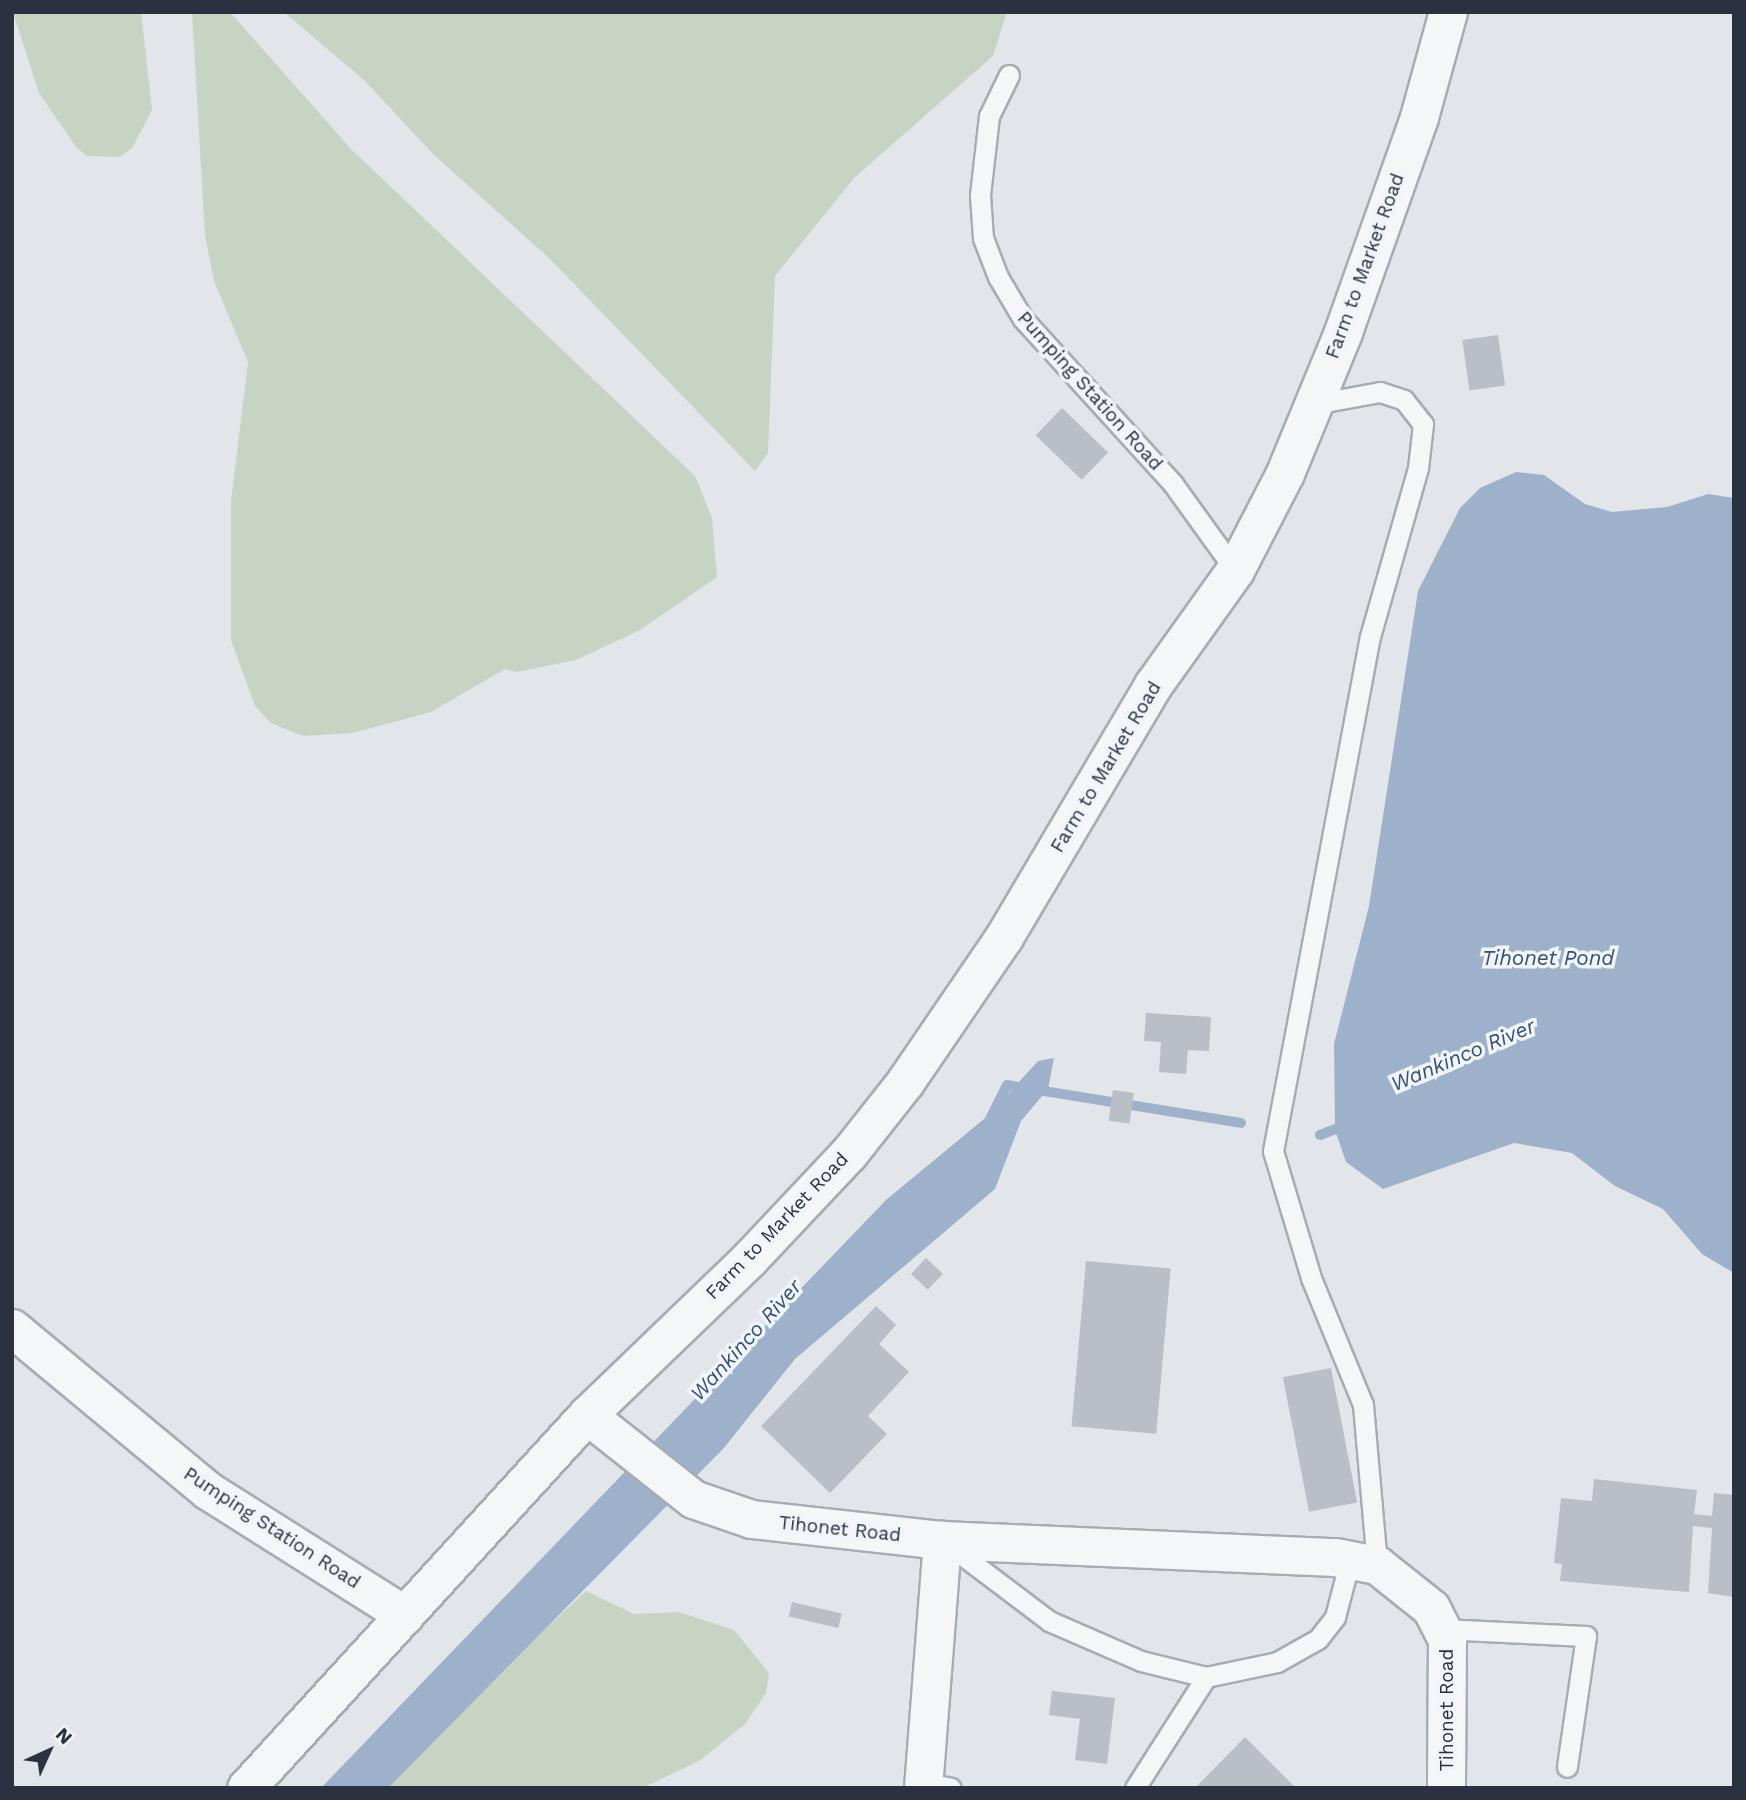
<!DOCTYPE html>
<style>
body{margin:0}
#map{position:relative;width:1746px;height:1800px;overflow:hidden;background:#e2e5ea;font-family:"Work Sans",sans-serif}
div>[style]{position:absolute}
.green>*{inset:0;background:#c7d4c3}
.water>*{inset:0;background:#9db2ca}
.stream>*{height:10px;margin:-5px;padding:0 5px;transform-origin:5px;border-radius:5px;background:#9db2ca}
.building>*{inset:0;background:#b9bec7;transform-origin:0 0}
.roads{filter:drop-shadow(2px 0 #a7acb4) drop-shadow(-2px 0 #a7acb4) drop-shadow(0 2px #a7acb4) drop-shadow(0 -2px #a7acb4)}
.lane>*{height:19px;margin:-9.5px;padding:0 9.5px;transform-origin:9.5px;border-radius:9.5px;background:#f4f6f8}
.street>*{height:37px;margin:-18.5px;padding:0 18.5px;transform-origin:18.5px;border-radius:18.5px;background:#f4f6f8}
span{translate:-50% -50%;white-space:nowrap;text-align:center;line-height:1.15;-webkit-text-stroke:7px #f1f4f8;paint-order:stroke}
.street-label{font-size:19px;color:#2a3242}
.water-label{font-size:21px;color:#335177;font-style:italic}
.frame{position:absolute;inset:0;border:14px solid #2a3242;pointer-events:none}
.north{position:absolute;left:14px;top:1716px;width:70px;height:70px;-webkit-text-stroke:5px #f1f4f8;paint-order:stroke;rotate:45deg;font-size:19px;font-weight:700;line-height:28px;text-align:center;color:#2a3242}
.north::after{content:'';display:block;margin:auto;width:24px;height:32px;background:#2a3242;clip-path:polygon(50% 0,100% 100%,50% 72%,0 100%)}
</style>
<div id="map">
<div class="green">
<i style="clip-path:polygon(13px 12px,141px 12px,152px 110px,132px 148px,120px 157px,87px 156px,76px 147px,39px 93px)"></i>
<i style="clip-path:polygon(192px 12px,230px 12px,351px 149px,695px 476px,712px 518px,717px 577px,640px 630px,576px 660px,517px 672px,505px 669px,431px 712px,352px 733px,303px 736px,271px 723px,255px 706px,231px 640px,231px 501px,248px 362px,214px 281px,205px 235px)"></i>
<i style="clip-path:polygon(284px 12px,1007px 12px,993px 56px,854px 178px,775px 276px,768px 453px,755px 471px,549px 258px,434px 155px,364px 80px)"></i>
<i style="clip-path:polygon(586px 1591px,634px 1614px,679px 1612px,734px 1630px,769px 1673px,766px 1693px,745px 1724px,699px 1761px,642px 1788px,388px 1788px,465px 1704px)"></i>
</div>
<div class="water">
<i style="clip-path:polygon(1516px 472px,1544px 475px,1585px 504px,1612px 512px,1667px 507px,1708px 494px,1734px 498px,1734px 1273px,1702px 1254px,1663px 1209px,1615px 1186px,1572px 1153px,1514px 1143px,1383px 1189px,1346px 1162px,1335px 1130px,1334px 1044px,1369px 906px,1418px 591px,1460px 508px,1480px 488px)"></i>
<i style="clip-path:polygon(1054px 1058px,1048px 1089px,1021px 1121px,995px 1189px,795px 1359px,723px 1449px,388px 1788px,321px 1788px,886px 1200px,990px 1114px,1038px 1061px)"></i>
</div>
<div class="stream">
<i style="left:989px;top:1121px;width:40px;rotate:-63.4deg"></i>
<i style="left:1007px;top:1085px;width:237px;rotate:9.2deg"></i>
<i style="left:1320px;top:1135px;width:30px;rotate:-21deg"></i>
</div>
<div class="building">
<i style="left:1498px;top:335px;width:51px;height:36px;rotate:82deg"></i>
<i style="left:1062px;top:408px;width:64px;height:38px;rotate:44deg"></i>
<i style="clip-path:polygon(1146px 1013px,1211px 1017px,1209px 1051px,1188px 1050px,1186px 1074px,1159px 1072px,1161px 1042px,1144px 1041px)"></i>
<i style="left:1113px;top:1090px;width:21px;height:31px;rotate:8deg"></i>
<i style="left:926px;top:1258px;width:23px;height:22px;rotate:43deg"></i>
<i style="left:1086px;top:1261px;width:85px;height:166px;rotate:5deg"></i>
<i style="clip-path:polygon(876px 1306px,896px 1325px,879px 1344px,909px 1372px,868px 1416px,887px 1434px,830px 1493px,761px 1426px)"></i>
<i style="left:1331px;top:1368px;width:137px;height:49px;rotate:79deg"></i>
<i style="clip-path:polygon(1594px 1479px,1697px 1490px,1694px 1514px,1712px 1516px,1714px 1493px,1734px 1495px,1734px 1597px,1708px 1593px,1712px 1528px,1693px 1526px,1689px 1592px,1560px 1581px,1562px 1564px,1554px 1563px,1561px 1498px,1592px 1501px)"></i>
<i style="left:792px;top:1602px;width:51px;height:15px;rotate:13deg"></i>
<i style="clip-path:polygon(1052px 1691px,1115px 1698px,1107px 1764px,1075px 1760px,1080px 1719px,1049px 1715px)"></i>
<i style="clip-path:polygon(1245px 1737px,1296px 1788px,1195px 1788px)"></i>
</div>
<div class="roads">
<div class="lane">
<i style="left:1009px;top:75px;width:46px;rotate:116deg"></i>
<i style="left:989px;top:116px;width:80px;rotate:96.5deg"></i>
<i style="left:980px;top:195px;width:43px;rotate:86deg"></i>
<i style="left:983px;top:238px;width:42px;rotate:69deg"></i>
<i style="left:998px;top:277px;width:49px;rotate:59.2deg"></i>
<i style="left:1023px;top:319px;width:223px;rotate:47.7deg"></i>
<i style="left:1173px;top:484px;width:106px;rotate:54.2deg"></i>
<i style="left:1314px;top:404px;width:67px;rotate:-10.3deg"></i>
<i style="left:1380px;top:392px;width:25px;rotate:18deg"></i>
<i style="left:1404px;top:400px;width:31px;rotate:52deg"></i>
<i style="left:1423px;top:424px;width:44px;rotate:96.5deg"></i>
<i style="left:1418px;top:468px;width:175px;rotate:105.9deg"></i>
<i style="left:1370px;top:636px;width:524px;rotate:100.67deg"></i>
<i style="left:1273px;top:1151px;width:133px;rotate:73.3deg"></i>
<i style="left:1311px;top:1278px;width:137px;rotate:67.7deg"></i>
<i style="left:1363px;top:1405px;width:161px;rotate:85deg"></i>
<i style="left:946px;top:1543px;width:129px;rotate:37.1deg"></i>
<i style="left:1049px;top:1621px;width:100px;rotate:23.5deg"></i>
<i style="left:1141px;top:1661px;width:67px;rotate:13.8deg"></i>
<i style="left:1206px;top:1677px;width:73px;rotate:-11.9deg"></i>
<i style="left:1277px;top:1662px;width:47px;rotate:-29.3deg"></i>
<i style="left:1318px;top:1639px;width:28px;rotate:-52deg"></i>
<i style="left:1335px;top:1617px;width:59px;rotate:-75.3deg"></i>
<i style="left:1442px;top:1629px;width:144px;rotate:2.8deg"></i>
<i style="left:1586px;top:1636px;width:132px;rotate:98.3deg"></i>
<i style="left:924px;top:1783px;width:27px;rotate:10deg"></i>
<i style="left:1135px;top:1788px;width:132px;rotate:-57.4deg"></i>
</div>
<div class="street">
<i style="left:12px;top:1328px;width:254px;rotate:39.7deg"></i>
<i style="left:207px;top:1490px;width:234px;rotate:32.3deg"></i>
<i style="left:587px;top:1415px;width:225px;rotate:-43.9deg"></i>
<i style="left:749px;top:1259px;width:146px;rotate:-46.7deg"></i>
<i style="left:849px;top:1153px;width:90px;rotate:-51.7deg"></i>
<i style="left:905px;top:1082px;width:176px;rotate:-55.7deg"></i>
<i style="left:1004px;top:937px;width:293px;rotate:-59.4deg"></i>
<i style="left:1153px;top:685px;width:141px;rotate:-54.5deg"></i>
<i style="left:1235px;top:570px;width:109px;rotate:-62.7deg"></i>
<i style="left:1285px;top:473px;width:152px;rotate:-67.6deg"></i>
<i style="left:1343px;top:332px;width:228px;rotate:-70.5deg"></i>
<i style="left:1419px;top:117px;width:109px;rotate:-74.6deg"></i>
<i style="left:246px;top:1788px;width:505px;rotate:-47.57deg"></i>
<i style="left:587px;top:1415px;width:135px;rotate:38.4deg"></i>
<i style="left:693px;top:1499px;width:61px;rotate:19deg"></i>
<i style="left:751px;top:1519px;width:192px;rotate:6.3deg"></i>
<i style="left:942px;top:1540px;width:393px;rotate:2.5deg"></i>
<i style="left:1335px;top:1557px;width:43px;rotate:10.8deg"></i>
<i style="left:1377px;top:1565px;width:69px;rotate:38.5deg"></i>
<i style="left:1431px;top:1608px;width:36px;rotate:63deg"></i>
<i style="left:1447px;top:1640px;width:148px;rotate:90.4deg"></i>
<i style="left:923px;top:1788px;width:249px;rotate:-85.6deg"></i>
</div>
</div>
<div class="street-label">
<span style="left:1365px;top:266px;rotate:-70deg">Farm to Market Road</span>
<span style="left:1090px;top:391px;rotate:48deg">Pumping Station Road</span>
<span style="left:1106px;top:767px;rotate:-59deg">Farm to Market Road</span>
<span style="left:777px;top:1226px;rotate:-46deg">Farm to Market Road</span>
<span style="left:272px;top:1528px;rotate:33deg">Pumping Station Road</span>
<span style="left:840px;top:1529px;rotate:6deg">Tihonet Road</span>
<span style="left:1447px;top:1710px;rotate:-90deg">Tihonet Road</span>
</div>
<div class="water-label">
<span style="left:1548px;top:958px">Tihonet Pond</span>
<span style="left:1463px;top:1055px;rotate:-23deg">Wankinco River</span>
<span style="left:746px;top:1340px;rotate:-48deg">Wankinco River</span>
</div>
<div class="frame"></div>
<div class="north">N</div>
</div>
